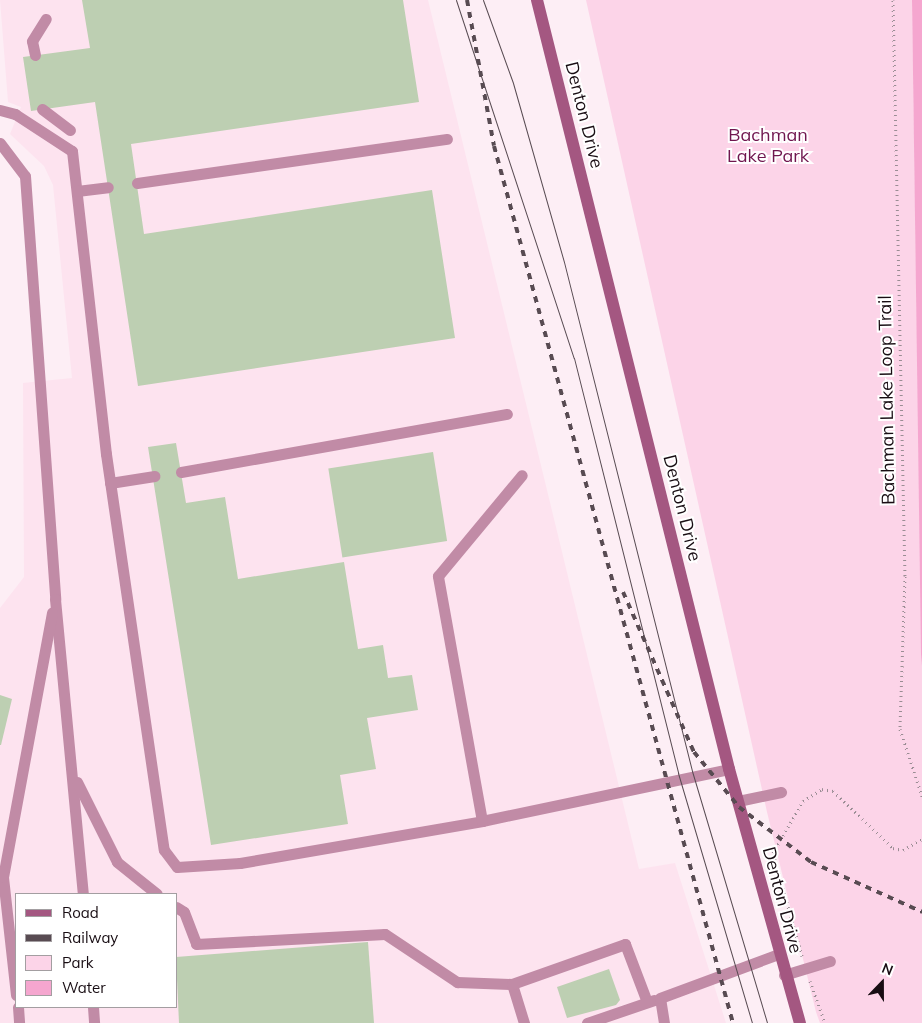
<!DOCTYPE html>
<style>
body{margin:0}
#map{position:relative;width:922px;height:1023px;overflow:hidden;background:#fdeef5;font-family:Mulish,sans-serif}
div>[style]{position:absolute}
.built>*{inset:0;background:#fde3ef}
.green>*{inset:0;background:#fcd4e8}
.water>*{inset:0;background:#f5a6cf}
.building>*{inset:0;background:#bdcfb2;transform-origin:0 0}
.path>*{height:3px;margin-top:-1.5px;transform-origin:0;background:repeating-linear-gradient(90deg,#9a8d94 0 1px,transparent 0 5px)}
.service>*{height:11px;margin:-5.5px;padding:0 5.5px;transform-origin:5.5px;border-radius:5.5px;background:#c18ba6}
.secondary>*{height:12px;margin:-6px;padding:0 6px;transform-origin:6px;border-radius:6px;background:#a45781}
.tram>*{height:1px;margin:-0.5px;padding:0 0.5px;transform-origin:0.5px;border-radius:0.5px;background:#584b52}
.rail>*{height:4px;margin-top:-2px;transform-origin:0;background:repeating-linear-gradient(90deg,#584b52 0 6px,transparent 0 12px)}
span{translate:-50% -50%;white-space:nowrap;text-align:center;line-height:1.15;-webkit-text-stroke:4px #fff;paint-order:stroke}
.street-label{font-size:18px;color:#180d13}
.park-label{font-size:18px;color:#70164f}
.legend{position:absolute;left:15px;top:893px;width:162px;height:115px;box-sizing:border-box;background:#fff;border:1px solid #a39ea1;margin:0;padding:6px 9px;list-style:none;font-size:15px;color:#180d13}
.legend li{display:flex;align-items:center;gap:10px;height:25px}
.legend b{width:25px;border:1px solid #a39ea1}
.north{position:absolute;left:857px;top:958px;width:50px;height:50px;-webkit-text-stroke:4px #fff;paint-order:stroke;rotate:22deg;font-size:14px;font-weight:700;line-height:20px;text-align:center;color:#180d13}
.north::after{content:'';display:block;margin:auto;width:18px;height:22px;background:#180d13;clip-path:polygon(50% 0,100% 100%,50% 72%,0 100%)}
</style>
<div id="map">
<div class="built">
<i style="clip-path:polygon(evenodd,0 0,428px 0,639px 869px,675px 863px,726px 1023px,0 1023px,0 608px,24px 577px,23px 383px,72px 378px,53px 185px,44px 166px,10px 134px,21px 107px,8px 102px,0 0,16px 894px,176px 894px,176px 1007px,16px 1007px,16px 894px)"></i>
</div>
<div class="green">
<i style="clip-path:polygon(586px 0,912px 0,922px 666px,922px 1023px,820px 1023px,816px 1012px,767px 812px)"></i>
</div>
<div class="water">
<i style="clip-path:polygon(912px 0,922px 0,922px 666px,921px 654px)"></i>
</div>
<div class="building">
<i style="clip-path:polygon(82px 0,403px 0,419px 102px,131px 144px,144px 234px,432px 190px,455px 338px,138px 386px,95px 102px,31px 111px,23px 57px,90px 48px)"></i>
<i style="clip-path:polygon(176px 443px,186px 503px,225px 497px,238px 579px,344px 562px,358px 649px,383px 645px,388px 678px,412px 675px,418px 710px,367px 718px,376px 769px,340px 775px,348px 824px,211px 845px,148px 447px)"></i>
<i style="left:433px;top:452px;width:90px;height:106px;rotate:81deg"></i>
<i style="clip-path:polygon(0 695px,12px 699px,1px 745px,0 745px)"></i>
<i style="clip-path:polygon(368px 942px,374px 1023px,179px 1023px,176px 957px)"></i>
<i style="clip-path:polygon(609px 969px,620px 1000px,616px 1005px,567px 1018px,557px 987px)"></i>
</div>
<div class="path">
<i style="left:893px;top:0;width:576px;rotate:88.81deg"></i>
<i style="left:905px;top:576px;width:153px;rotate:91.9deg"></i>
<i style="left:900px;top:729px;width:71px;rotate:71.8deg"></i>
<i style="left:802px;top:956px;width:107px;rotate:-105.7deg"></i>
<i style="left:773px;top:853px;width:60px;rotate:-60deg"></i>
<i style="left:803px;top:801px;width:22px;rotate:-32deg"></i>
<i style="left:822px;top:789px;width:11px;rotate:10deg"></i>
<i style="left:833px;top:791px;width:83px;rotate:43.5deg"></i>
<i style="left:893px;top:848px;width:10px;rotate:11deg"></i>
<i style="left:903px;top:850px;width:22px;rotate:-30deg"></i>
<i style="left:810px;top:981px;width:45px;rotate:70.3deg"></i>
</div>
<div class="service">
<i style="left:35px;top:55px;width:14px;rotate:-102deg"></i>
<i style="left:32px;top:41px;width:26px;rotate:-58deg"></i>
<i style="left:42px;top:109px;width:35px;rotate:37deg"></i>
<i style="left:0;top:110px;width:16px;rotate:15deg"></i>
<i style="left:15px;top:114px;width:68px;rotate:33deg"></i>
<i style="left:72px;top:151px;width:305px;rotate:83.6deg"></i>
<i style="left:106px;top:454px;width:400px;rotate:81.7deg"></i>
<i style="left:164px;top:850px;width:21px;rotate:53deg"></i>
<i style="left:177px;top:867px;width:63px;rotate:-3.6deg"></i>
<i style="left:240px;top:863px;width:246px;rotate:-9.8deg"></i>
<i style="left:482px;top:821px;width:252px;rotate:-11.9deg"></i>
<i style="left:0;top:143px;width:41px;rotate:52.9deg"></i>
<i style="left:25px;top:176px;width:424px;rotate:85.9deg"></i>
<i style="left:55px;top:599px;width:296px;rotate:84.6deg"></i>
<i style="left:137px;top:183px;width:313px;rotate:-8.1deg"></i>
<i style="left:77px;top:191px;width:31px;rotate:-7deg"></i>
<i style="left:181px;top:472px;width:331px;rotate:-10.1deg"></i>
<i style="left:110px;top:483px;width:45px;rotate:-9deg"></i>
<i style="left:77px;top:782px;width:89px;rotate:63.4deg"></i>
<i style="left:117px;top:862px;width:51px;rotate:38.7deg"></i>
<i style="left:738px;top:801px;width:44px;rotate:-11.8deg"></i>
<i style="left:482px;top:821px;width:249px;rotate:-100.2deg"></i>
<i style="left:438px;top:576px;width:131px;rotate:-50.3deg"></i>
<i style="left:176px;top:907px;width:9px;rotate:32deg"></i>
<i style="left:184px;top:912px;width:34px;rotate:69deg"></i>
<i style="left:196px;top:944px;width:189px;rotate:-3deg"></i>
<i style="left:385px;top:934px;width:87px;rotate:33.7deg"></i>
<i style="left:457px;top:982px;width:55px;rotate:2.1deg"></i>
<i style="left:512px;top:984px;width:41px;rotate:72.9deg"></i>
<i style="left:784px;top:975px;width:48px;rotate:-16.9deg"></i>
<i style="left:512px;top:984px;width:120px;rotate:-19.5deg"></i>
<i style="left:625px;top:944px;width:62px;rotate:69.2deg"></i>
<i style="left:16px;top:995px;width:119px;rotate:-96.3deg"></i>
<i style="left:3px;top:877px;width:269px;rotate:-79.5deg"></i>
<i style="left:18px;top:1007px;width:16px;rotate:86deg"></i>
<i style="left:93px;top:1007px;width:16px;rotate:86deg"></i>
<i style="left:587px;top:1023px;width:71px;rotate:-18.9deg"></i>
<i style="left:664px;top:1023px;width:25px;rotate:-99deg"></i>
<i style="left:660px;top:998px;width:126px;rotate:-20.4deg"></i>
</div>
<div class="secondary">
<i style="left:537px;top:0;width:793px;rotate:75.98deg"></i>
<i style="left:729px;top:769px;width:264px;rotate:74.4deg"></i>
</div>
<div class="tram">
<i style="left:456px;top:0;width:377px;rotate:71.8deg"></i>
<i style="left:574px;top:358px;width:428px;rotate:75.9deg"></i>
<i style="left:678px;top:773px;width:261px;rotate:73.5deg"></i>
<i style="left:483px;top:0;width:88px;rotate:70.1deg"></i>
<i style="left:513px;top:83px;width:186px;rotate:74.1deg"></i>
<i style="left:564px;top:262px;width:525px;rotate:75.88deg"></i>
<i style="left:692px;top:771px;width:263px;rotate:73.4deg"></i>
</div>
<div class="rail">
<i style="left:467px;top:0;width:148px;rotate:79.5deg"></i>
<i style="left:494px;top:146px;width:909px;rotate:74.76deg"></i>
<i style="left:623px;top:592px;width:175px;rotate:66.1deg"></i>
<i style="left:694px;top:752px;width:71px;rotate:50.7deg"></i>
<i style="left:739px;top:807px;width:91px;rotate:37.4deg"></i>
<i style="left:811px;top:862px;width:122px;rotate:24.2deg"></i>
</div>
<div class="street-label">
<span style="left:584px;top:115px;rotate:76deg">Denton Drive</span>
<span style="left:887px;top:400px;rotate:-91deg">Bachman Lake Loop Trail</span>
<span style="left:682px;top:508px;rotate:76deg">Denton Drive</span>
<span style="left:782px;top:900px;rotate:75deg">Denton Drive</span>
</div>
<div class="park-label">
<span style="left:768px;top:146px">Bachman<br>Lake Park</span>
</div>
<ul class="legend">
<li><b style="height:6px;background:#a45781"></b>Road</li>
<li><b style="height:6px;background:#584b52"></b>Railway</li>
<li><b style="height:14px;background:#fcd4e8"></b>Park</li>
<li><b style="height:14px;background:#f5a6cf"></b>Water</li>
</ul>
<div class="north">N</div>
</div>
